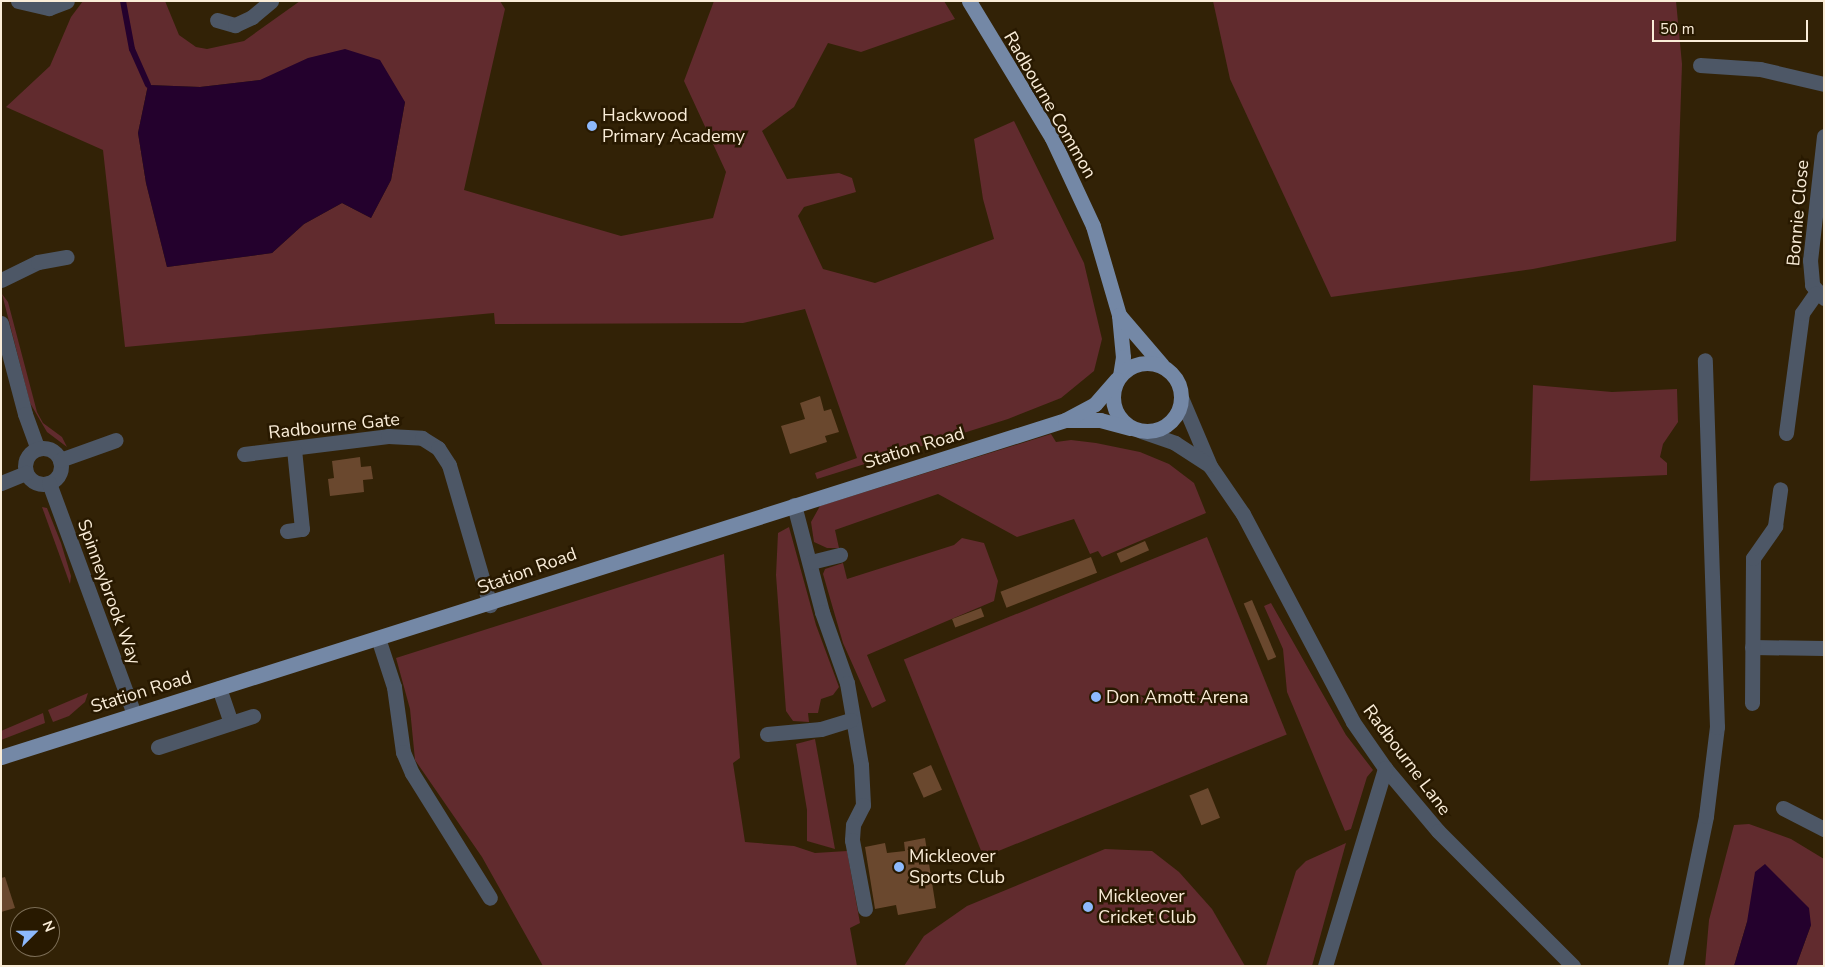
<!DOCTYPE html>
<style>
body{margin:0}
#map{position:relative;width:1825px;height:967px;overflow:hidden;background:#322206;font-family:"Nunito Sans",sans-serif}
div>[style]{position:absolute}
.green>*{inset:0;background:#612b2e;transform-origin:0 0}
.water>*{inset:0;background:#24012d}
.stream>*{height:6px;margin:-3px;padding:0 3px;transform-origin:3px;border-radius:3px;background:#24012d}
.building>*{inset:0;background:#6a482e;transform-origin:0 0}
.minor>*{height:15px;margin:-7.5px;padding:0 7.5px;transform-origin:7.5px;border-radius:7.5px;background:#4d5766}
.minor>.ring{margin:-7.5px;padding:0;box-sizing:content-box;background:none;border:15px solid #4d5766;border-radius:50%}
.major>*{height:15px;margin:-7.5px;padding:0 7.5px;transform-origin:7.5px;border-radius:7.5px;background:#7488a6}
.major>.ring{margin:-7.5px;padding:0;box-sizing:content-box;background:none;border:15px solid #7488a6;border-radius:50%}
.dots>*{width:14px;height:14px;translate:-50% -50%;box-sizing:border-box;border:2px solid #281900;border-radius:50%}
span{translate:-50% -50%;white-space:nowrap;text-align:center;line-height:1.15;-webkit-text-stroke:5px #281900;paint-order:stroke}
.street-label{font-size:18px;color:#faedd8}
.poi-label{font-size:18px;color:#faedd8}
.left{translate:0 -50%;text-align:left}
.frame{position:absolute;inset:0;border:2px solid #faedd8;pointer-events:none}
.north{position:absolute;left:10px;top:907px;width:50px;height:50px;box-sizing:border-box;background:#281900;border:1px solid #7c6e56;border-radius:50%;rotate:67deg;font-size:14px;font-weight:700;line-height:20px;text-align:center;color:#faedd8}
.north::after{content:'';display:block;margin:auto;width:18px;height:22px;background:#8db9fc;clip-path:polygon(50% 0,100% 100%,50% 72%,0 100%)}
.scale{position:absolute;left:1652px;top:20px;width:156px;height:22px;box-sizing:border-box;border:2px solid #faedd8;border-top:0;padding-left:6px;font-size:15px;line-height:18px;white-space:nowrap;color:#faedd8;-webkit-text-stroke:4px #281900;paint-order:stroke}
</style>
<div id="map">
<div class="green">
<i style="clip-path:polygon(evenodd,83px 1px,165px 1px,179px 35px,196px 47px,207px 49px,244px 41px,300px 1px,500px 1px,505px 9px,464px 190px,621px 236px,713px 218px,726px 172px,684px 81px,714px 1px,944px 1px,955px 19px,861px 52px,828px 43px,794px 107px,762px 131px,787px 179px,839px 173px,852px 178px,856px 192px,804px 207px,798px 216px,823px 269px,875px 283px,994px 239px,983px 199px,974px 139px,1014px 121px,1084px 263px,1102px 339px,1094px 371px,1061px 398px,1008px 419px,817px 479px,815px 473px,857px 458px,805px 309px,743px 323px,495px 324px,494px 313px,125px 347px,103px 150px,6px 107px,50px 66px,71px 17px,83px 1px,260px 80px,405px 102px,391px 180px,371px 218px,342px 203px,304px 224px,272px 253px,167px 267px,146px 183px,138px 133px,148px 85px,200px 87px,260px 80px)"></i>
<i style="clip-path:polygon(1213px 1px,1676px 1px,1682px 64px,1676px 241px,1533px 269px,1331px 297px,1230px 79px)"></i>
<i style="clip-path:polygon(2px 294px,8px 302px,37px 412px,43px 423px,62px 437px,67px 447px,47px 432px,30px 403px)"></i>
<i style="clip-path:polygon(1533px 385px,1612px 392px,1677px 389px,1678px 422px,1663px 444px,1660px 457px,1667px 463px,1667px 475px,1530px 481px)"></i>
<i style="clip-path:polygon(1051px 434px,1056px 442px,1071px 440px,1096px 443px,1140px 452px,1169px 464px,1194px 483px,1206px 513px,1102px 557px,1098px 551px,1090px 554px,1074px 519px,1017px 537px,938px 494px,835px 530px,839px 548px,827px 548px,814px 542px,811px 522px,820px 506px)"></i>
<i style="clip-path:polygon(42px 507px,47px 508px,61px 543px,71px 576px,70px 584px)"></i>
<i style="clip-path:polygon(789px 527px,816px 625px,839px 687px,833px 695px,821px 699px,818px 713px,808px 713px,809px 722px,793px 721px,786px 711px,776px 575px,778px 533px)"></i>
<i style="left:1207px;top:537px;width:213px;height:327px;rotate:68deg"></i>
<i style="clip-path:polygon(962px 538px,984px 543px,998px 581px,994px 601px,867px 655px,886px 701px,872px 708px,843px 643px,823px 574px,825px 569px,843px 563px,847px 579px,954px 545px)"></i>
<i style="clip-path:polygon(724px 554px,740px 758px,733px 763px,745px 842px,794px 846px,815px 853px,847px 851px,860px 923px,850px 928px,857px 966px,543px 966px,482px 857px,415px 760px,410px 709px,396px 658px)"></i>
<i style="clip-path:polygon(1271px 603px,1346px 735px,1373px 770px,1367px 777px,1351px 829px,1345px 831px,1287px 692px,1283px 649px,1264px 606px)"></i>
<i style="clip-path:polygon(88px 693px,85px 702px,69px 716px,53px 722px,48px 710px)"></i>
<i style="clip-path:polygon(43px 713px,45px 723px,1px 740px,1px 731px)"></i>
<i style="clip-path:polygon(815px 739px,835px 849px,807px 841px,807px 810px,796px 744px)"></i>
<i style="clip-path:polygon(1749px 824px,1791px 839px,1824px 859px,1824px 966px,1796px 966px,1811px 925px,1747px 922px,1734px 966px,1705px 966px,1709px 920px,1734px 825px)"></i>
<i style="clip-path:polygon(1346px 843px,1312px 966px,1266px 966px,1296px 871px,1306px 861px)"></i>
<i style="clip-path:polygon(1105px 849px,1152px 851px,1179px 872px,1212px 909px,1245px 966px,904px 966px,924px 936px,967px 906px)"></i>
</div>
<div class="water">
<i style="clip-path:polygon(345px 49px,380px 60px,405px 102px,391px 180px,371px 218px,342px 203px,304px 224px,272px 253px,167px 267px,146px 183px,138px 133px,148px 85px,200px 87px,260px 80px,308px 58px)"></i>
<i style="clip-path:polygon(1765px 864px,1809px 908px,1811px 925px,1796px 966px,1734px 966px,1747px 922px,1755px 872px)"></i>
</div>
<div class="stream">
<i style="left:123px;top:1px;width:49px;rotate:79.4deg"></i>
<i style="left:132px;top:49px;width:39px;rotate:66deg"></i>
</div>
<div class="building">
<i style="clip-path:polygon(820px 396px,824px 411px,831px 409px,839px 432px,825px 436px,827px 442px,790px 454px,781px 426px,805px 419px,800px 403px)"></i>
<i style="clip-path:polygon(360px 457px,361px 467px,371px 466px,373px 479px,363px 480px,364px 492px,330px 496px,328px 479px,334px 478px,332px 461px)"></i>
<i style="left:1145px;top:541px;width:10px;height:31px;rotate:66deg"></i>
<i style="left:1091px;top:557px;width:17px;height:97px;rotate:69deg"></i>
<i style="left:1252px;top:600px;width:62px;height:9px;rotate:67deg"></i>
<i style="left:981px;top:608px;width:9px;height:31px;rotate:69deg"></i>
<i style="left:931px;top:765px;width:27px;height:20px;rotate:66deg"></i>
<i style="left:1208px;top:788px;width:32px;height:20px;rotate:68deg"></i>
<i style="clip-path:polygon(925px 838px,936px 908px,898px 915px,896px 905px,875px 909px,865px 847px,885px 843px,887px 853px,905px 851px,904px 842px)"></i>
<i style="clip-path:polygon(5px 877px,15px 908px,1px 912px,1px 878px)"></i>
</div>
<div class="minor">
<i style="left:18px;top:1px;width:32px;rotate:13deg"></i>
<i style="left:49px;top:8px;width:19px;rotate:-21deg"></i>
<i style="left:217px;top:20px;width:19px;rotate:16deg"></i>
<i style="left:235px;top:25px;width:19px;rotate:-25deg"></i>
<i style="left:252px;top:17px;width:25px;rotate:-40deg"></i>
<i style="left:1700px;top:65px;width:60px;rotate:3.8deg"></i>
<i style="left:1760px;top:69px;width:66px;rotate:13.2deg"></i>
<i style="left:1824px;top:136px;width:125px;rotate:96.4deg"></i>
<i style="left:1810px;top:260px;width:25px;rotate:85deg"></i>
<i style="left:1812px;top:285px;width:18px;rotate:47deg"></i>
<i style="left:1px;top:280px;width:41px;rotate:-25.9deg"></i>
<i style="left:38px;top:262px;width:29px;rotate:-10deg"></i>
<i style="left:1px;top:323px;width:94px;rotate:75.2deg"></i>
<i style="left:25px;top:414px;width:37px;rotate:70deg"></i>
<i style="left:1182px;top:400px;width:72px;rotate:67deg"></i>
<i style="left:1210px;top:466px;width:58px;rotate:55.5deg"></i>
<i style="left:1243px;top:514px;width:235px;rotate:62.1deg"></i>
<i style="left:1353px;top:722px;width:56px;rotate:55.2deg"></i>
<i style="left:1385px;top:768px;width:82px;rotate:49.9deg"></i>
<i style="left:1438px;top:831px;width:191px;rotate:45deg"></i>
<i style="left:1141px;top:431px;width:36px;rotate:19deg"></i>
<i style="left:1175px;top:443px;width:40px;rotate:32.9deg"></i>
<i style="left:1786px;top:433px;width:121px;rotate:-82.4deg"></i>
<i style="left:1802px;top:313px;width:24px;rotate:-55deg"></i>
<i class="ring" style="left:25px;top:448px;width:21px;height:21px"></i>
<i style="left:244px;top:454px;width:145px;rotate:-7.1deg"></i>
<i style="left:388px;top:436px;width:34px;rotate:3deg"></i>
<i style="left:422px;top:438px;width:19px;rotate:32deg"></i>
<i style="left:438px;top:448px;width:20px;rotate:57deg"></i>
<i style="left:449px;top:465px;width:146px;rotate:73.7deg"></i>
<i style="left:60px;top:460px;width:59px;rotate:-19.7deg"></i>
<i style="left:1px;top:483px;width:27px;rotate:-22deg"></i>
<i style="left:49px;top:483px;width:246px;rotate:69.8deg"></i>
<i style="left:794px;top:505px;width:111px;rotate:75.3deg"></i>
<i style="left:822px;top:612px;width:75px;rotate:70.6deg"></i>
<i style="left:847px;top:683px;width:83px;rotate:80.3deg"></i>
<i style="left:861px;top:765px;width:40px;rotate:87.1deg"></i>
<i style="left:863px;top:805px;width:22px;rotate:117deg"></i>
<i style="left:853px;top:825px;width:15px;rotate:94deg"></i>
<i style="left:852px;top:840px;width:70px;rotate:79.3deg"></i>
<i style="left:287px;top:531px;width:15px;rotate:-8deg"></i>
<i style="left:302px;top:529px;width:80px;rotate:-95.7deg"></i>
<i style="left:811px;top:562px;width:30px;rotate:-14deg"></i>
<i style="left:378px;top:638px;width:52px;rotate:71.9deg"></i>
<i style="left:394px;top:687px;width:66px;rotate:82.1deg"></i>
<i style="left:403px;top:752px;width:23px;rotate:67deg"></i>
<i style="left:412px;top:773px;width:147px;rotate:58deg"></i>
<i style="left:1752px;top:647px;width:72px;rotate:0.8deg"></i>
<i style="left:219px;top:688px;width:37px;rotate:71deg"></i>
<i style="left:1752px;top:703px;width:145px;rotate:-89.6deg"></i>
<i style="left:1753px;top:558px;width:39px;rotate:-55deg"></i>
<i style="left:1775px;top:526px;width:37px;rotate:-82deg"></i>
<i style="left:767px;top:734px;width:54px;rotate:-5.3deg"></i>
<i style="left:821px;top:729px;width:31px;rotate:-17deg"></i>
<i style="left:158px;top:747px;width:100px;rotate:-18.1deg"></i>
<i style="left:1783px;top:808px;width:46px;rotate:27.1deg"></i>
<i style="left:1325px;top:966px;width:207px;rotate:-73.1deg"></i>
<i style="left:1675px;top:966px;width:153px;rotate:-78.3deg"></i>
<i style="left:1706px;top:816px;width:90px;rotate:-83deg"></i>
<i style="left:1717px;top:727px;width:367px;rotate:-91.9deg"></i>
</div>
<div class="major">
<i style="left:969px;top:1px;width:160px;rotate:58.8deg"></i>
<i style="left:1052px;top:138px;width:97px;rotate:65deg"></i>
<i style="left:1093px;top:226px;width:93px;rotate:73.7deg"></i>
<i style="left:1119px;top:315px;width:42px;rotate:84.6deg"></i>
<i style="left:1123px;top:357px;width:18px;rotate:99deg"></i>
<i style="left:1119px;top:315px;width:66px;rotate:49.3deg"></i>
<i class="ring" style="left:1113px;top:363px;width:53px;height:53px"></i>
<i style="left:1067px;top:420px;width:33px"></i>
<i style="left:1100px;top:420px;width:31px;rotate:15deg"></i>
<i style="left:1px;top:757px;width:1116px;rotate:-17.57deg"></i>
<i style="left:1065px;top:420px;width:34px;rotate:-28deg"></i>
<i style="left:1095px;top:404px;width:33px;rotate:-49deg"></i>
</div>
<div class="dots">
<i style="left:592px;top:126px;background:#8db9fc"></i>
<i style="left:1096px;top:697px;background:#8db9fc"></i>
<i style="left:899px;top:867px;background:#8db9fc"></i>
<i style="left:1088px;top:907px;background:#8db9fc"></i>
</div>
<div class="street-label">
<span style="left:1050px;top:105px;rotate:60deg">Radbourne Common</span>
<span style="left:1798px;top:213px;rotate:-85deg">Bonnie Close</span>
<span style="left:334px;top:426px;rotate:-6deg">Radbourne Gate</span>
<span style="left:914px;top:448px;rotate:-17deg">Station Road</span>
<span style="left:527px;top:571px;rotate:-20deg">Station Road</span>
<span style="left:109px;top:592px;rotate:70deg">Spinneybrook Way</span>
<span style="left:141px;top:692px;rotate:-17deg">Station Road</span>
<span style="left:1407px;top:760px;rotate:53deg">Radbourne Lane</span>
</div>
<div class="poi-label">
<span class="left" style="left:602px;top:126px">Hackwood<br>Primary Academy</span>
<span class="left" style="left:1106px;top:697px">Don Amott Arena</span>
<span class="left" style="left:909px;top:867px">Mickleover<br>Sports Club</span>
<span class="left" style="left:1098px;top:907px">Mickleover<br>Cricket Club</span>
</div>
<div class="frame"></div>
<div class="north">N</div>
<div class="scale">50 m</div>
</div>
